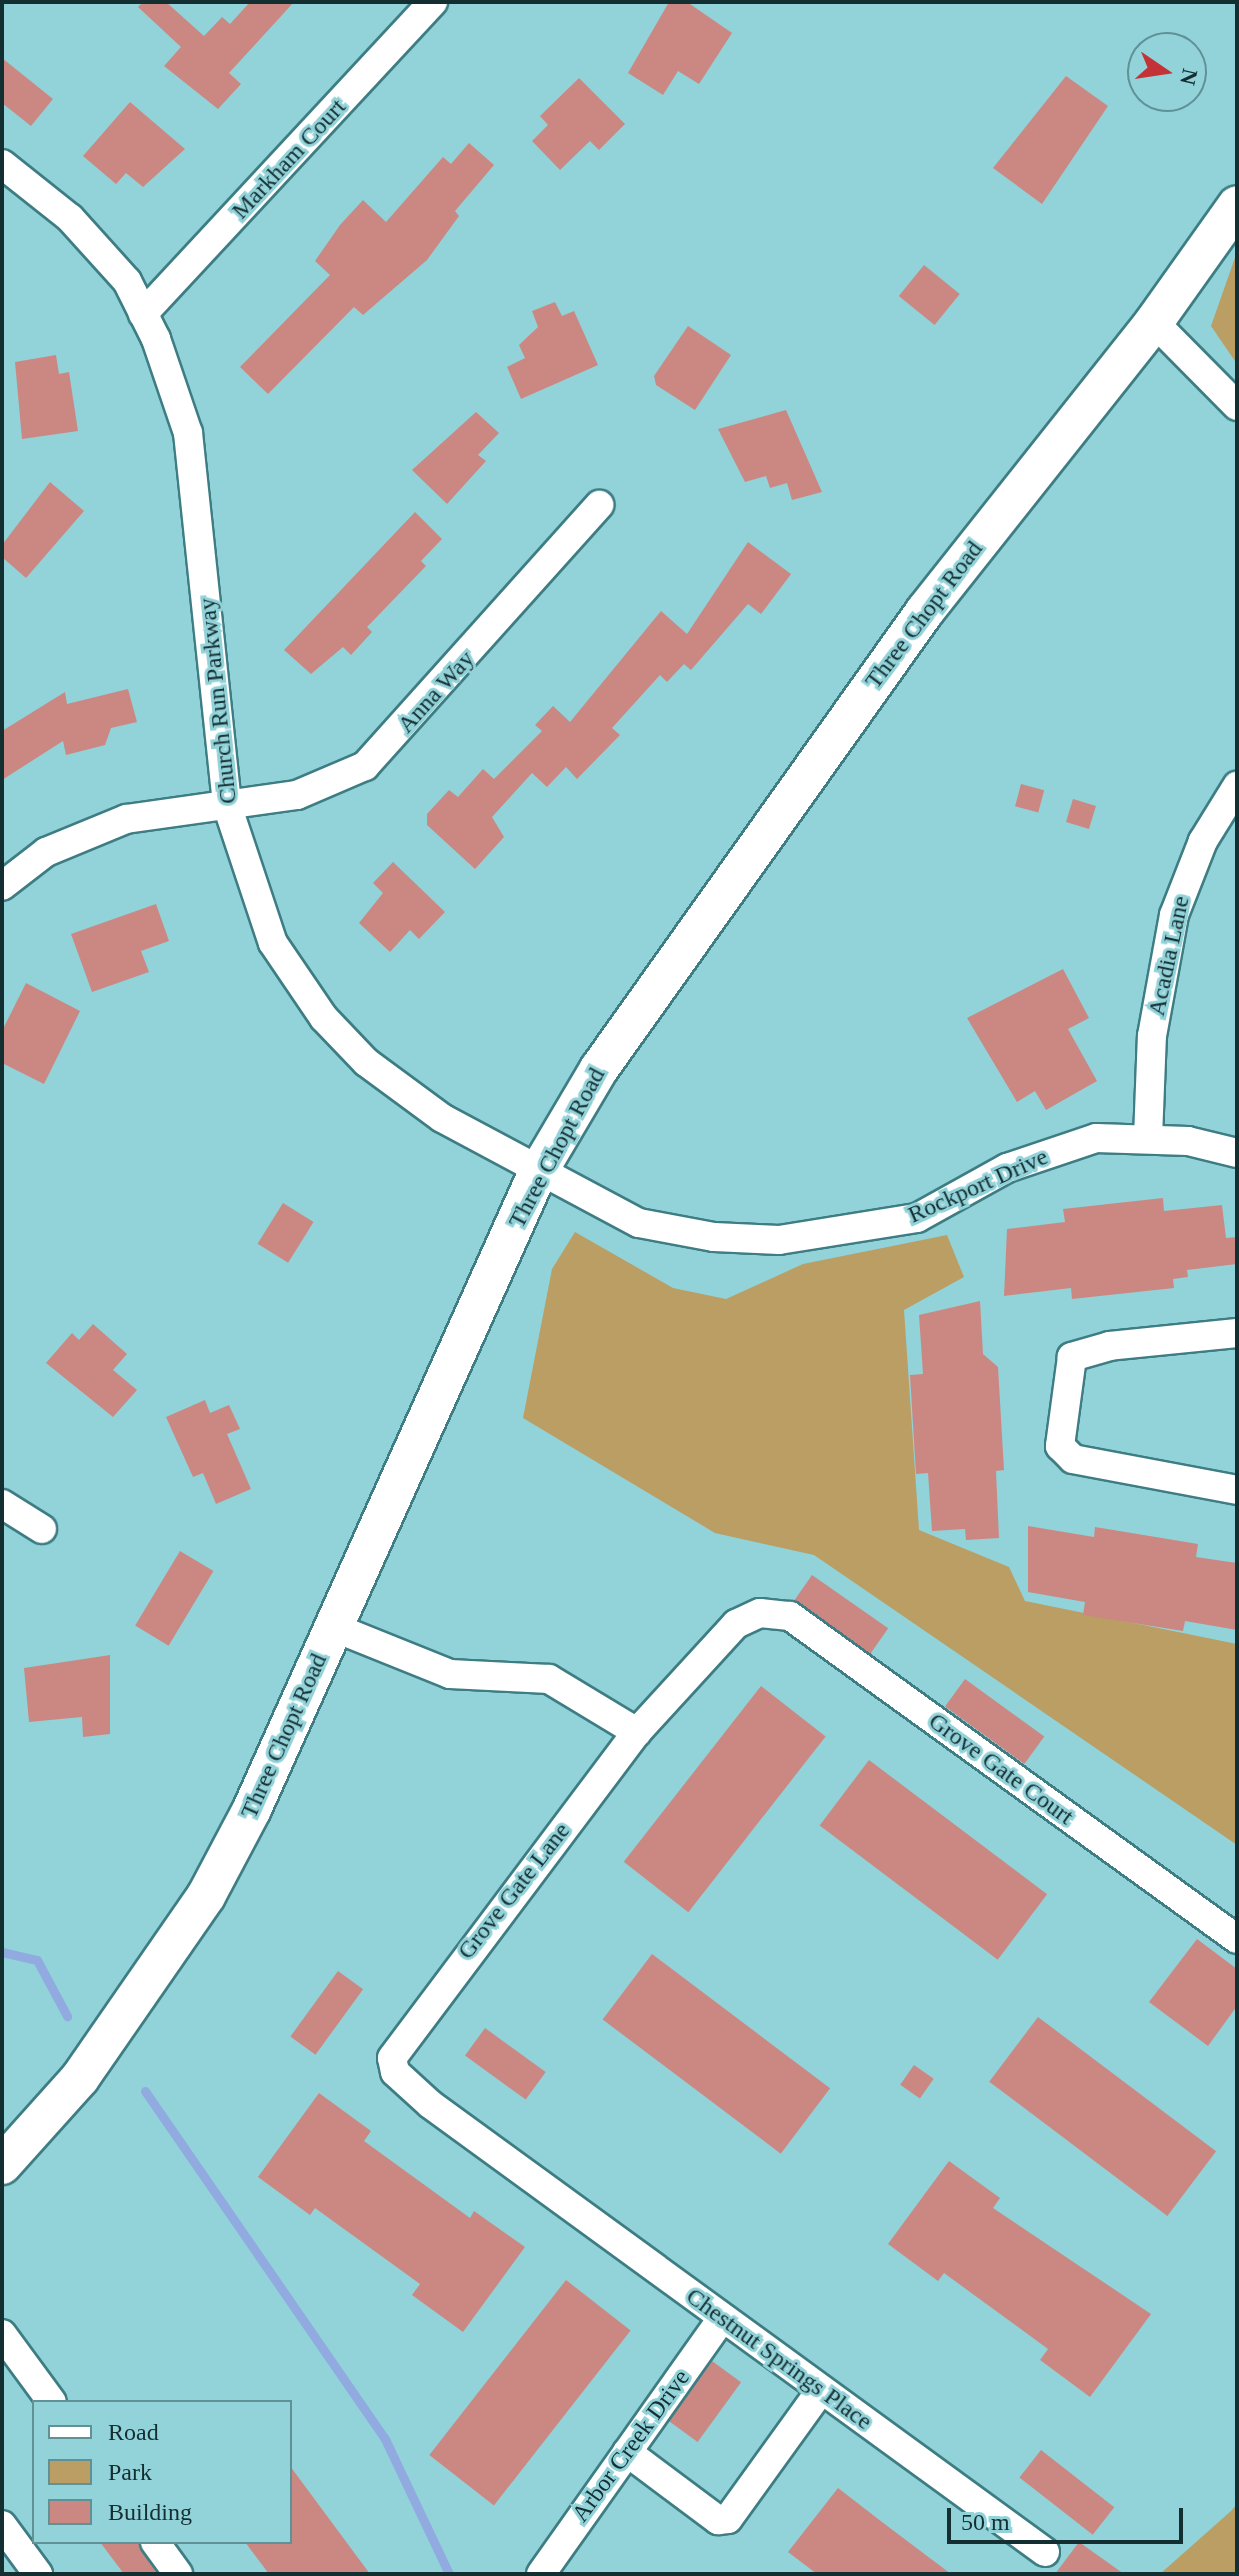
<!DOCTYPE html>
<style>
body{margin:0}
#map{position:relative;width:1239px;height:2576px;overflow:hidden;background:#92d2d9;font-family:"Times New Roman",serif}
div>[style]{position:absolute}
.green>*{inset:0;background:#bb9e64}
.stream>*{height:9px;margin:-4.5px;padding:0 4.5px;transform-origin:4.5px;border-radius:4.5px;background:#91abe1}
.building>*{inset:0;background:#cb8883;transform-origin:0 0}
.roads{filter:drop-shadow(2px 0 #3d7d83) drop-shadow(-2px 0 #3d7d83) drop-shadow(0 2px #3d7d83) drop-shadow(0 -2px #3d7d83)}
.street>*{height:28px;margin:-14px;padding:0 14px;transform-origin:14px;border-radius:14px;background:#fff}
.secondary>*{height:38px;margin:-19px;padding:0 19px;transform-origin:19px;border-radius:19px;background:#fff}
span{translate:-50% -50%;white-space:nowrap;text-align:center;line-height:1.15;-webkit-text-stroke:6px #92d2d9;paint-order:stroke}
.street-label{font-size:24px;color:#142f32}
.frame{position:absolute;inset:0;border:4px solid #142f32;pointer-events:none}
.legend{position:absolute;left:32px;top:2400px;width:260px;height:144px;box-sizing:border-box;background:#92d2d9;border:2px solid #609196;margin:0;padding:10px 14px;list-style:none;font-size:24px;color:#142f32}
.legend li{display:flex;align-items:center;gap:16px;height:40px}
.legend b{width:40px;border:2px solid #609196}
.north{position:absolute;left:1127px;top:32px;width:80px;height:80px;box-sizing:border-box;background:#92d2d9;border:2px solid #609196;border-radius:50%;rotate:103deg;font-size:22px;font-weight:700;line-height:32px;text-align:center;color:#142f32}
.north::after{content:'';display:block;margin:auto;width:28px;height:36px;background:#c23237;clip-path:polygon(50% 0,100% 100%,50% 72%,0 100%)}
.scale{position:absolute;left:947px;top:2508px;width:236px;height:36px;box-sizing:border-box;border:4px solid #142f32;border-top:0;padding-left:10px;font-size:24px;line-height:28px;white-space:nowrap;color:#142f32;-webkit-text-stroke:6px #92d2d9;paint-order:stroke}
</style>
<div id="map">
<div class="green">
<i style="clip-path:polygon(1237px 252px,1237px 364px,1211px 326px)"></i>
<i style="clip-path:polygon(575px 1232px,673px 1288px,726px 1299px,803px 1264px,947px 1235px,964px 1277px,904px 1310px,919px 1530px,1009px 1567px,1025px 1601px,1237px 1644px,1237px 1845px,814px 1555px,715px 1533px,523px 1418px,552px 1269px)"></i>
<i style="clip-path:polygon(1237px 2504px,1237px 2574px,1160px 2574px,1231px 2511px)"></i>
</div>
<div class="stream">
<i style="left:2px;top:1952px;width:36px;rotate:13deg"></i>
<i style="left:37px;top:1960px;width:64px;rotate:61.8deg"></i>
<i style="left:145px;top:2091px;width:423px;rotate:55.4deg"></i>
<i style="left:385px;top:2439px;width:149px;rotate:64.6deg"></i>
</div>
<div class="building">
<i style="clip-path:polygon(143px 2px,166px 2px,204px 36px,222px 17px,230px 24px,250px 2px,294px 2px,229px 73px,241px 84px,218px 109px,164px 66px,181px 47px,138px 7px)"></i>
<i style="clip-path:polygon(669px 2px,687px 2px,732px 33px,699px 84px,678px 71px,663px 95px,628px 73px)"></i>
<i style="clip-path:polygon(2px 58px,53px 99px,31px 126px,2px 103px)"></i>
<i style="clip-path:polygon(1066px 76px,1108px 106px,1042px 204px,993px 168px)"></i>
<i style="clip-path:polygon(579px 78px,625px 124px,599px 150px,590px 141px,560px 170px,532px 141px,548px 125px,540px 116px)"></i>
<i style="clip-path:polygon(130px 102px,185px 149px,143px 187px,126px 173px,116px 184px,83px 156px)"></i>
<i style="clip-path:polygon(469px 143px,494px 165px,455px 211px,459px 216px,427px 260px,363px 315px,354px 307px,268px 394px,240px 367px,330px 275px,315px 261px,340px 225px,363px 200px,386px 222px,443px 157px,451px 164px)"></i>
<i style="left:924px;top:265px;width:46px;height:40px;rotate:39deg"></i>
<i style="clip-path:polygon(555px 302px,562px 316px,574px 311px,598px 365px,521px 399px,507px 367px,525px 358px,519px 345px,538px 327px,532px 311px)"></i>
<i style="clip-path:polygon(688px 326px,731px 355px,695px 410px,656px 385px,654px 376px)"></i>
<i style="clip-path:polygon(56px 355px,59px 374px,69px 372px,78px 431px,22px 439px,15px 362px)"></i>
<i style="clip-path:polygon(786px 410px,822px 492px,792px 500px,787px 483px,770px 488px,766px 476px,745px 482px,718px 429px)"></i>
<i style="clip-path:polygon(476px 412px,499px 433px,478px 455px,486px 461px,447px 504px,412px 470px)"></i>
<i style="clip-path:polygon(50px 482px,84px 511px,26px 578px,2px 557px,2px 545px)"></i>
<i style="clip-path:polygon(415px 512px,442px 539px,421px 561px,426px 566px,367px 627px,372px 632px,351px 655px,343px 647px,311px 674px,284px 650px)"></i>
<i style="clip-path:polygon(748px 542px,791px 574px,761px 614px,748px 604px,691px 670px,684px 664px,667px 682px,660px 675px,612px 728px,620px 735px,577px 779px,566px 767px,547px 787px,532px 773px,492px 817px,504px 837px,475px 869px,427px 825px,427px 814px,449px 790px,458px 797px,483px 769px,494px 779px,542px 731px,535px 725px,553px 706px,570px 722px,661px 611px,687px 634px)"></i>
<i style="clip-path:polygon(128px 689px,137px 722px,111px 728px,105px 745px,66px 755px,63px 741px,2px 780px,2px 731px,65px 692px,67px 704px)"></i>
<i style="left:1021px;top:784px;width:24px;height:23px;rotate:15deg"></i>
<i style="left:1073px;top:799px;width:24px;height:24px;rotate:17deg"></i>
<i style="clip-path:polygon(393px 862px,445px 912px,419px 939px,410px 930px,390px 952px,359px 923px,383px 893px,373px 883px)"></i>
<i style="clip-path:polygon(156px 904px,169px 941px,141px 951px,149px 972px,92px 992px,71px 934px)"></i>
<i style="clip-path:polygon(1063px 969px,1089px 1018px,1068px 1029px,1097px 1081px,1046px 1110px,1035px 1091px,1017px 1102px,967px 1018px)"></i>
<i style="clip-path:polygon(26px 983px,80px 1011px,44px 1084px,2px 1063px,2px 1031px)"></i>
<i style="clip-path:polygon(1163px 1198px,1164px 1211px,1222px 1205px,1226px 1238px,1237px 1237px,1237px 1264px,1187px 1270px,1188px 1277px,1173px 1279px,1174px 1288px,1072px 1299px,1071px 1288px,1004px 1296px,1007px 1229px,1065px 1222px,1063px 1209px)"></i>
<i style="left:283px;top:1203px;width:36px;height:48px;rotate:32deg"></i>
<i style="clip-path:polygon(980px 1301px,983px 1354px,998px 1367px,1004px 1470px,996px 1471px,999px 1538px,966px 1540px,965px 1529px,932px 1531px,928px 1473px,916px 1474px,910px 1375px,923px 1374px,919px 1315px)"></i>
<i style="clip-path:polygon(93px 1324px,127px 1354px,113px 1370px,137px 1390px,113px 1417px,46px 1363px,72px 1333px,79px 1340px)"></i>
<i style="clip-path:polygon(205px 1400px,210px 1413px,229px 1405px,240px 1429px,227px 1434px,251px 1489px,216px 1504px,203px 1473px,193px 1477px,166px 1417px)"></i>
<i style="clip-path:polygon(1028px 1526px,1094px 1537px,1095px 1527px,1198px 1544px,1196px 1557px,1237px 1563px,1237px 1630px,1185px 1621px,1183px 1631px,1083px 1615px,1085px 1602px,1028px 1592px)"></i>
<i style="left:180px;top:1551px;width:39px;height:87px;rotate:31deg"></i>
<i style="left:812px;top:1575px;width:93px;height:31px;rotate:35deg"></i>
<i style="clip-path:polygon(110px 1655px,110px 1734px,83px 1737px,82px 1717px,29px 1722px,24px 1668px)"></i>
<i style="left:965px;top:1679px;width:98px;height:34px;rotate:36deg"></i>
<i style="left:761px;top:1686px;width:82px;height:223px;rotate:38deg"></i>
<i style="left:869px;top:1760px;width:223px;height:82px;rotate:37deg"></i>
<i style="clip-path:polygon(1197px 1939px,1237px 1969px,1237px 2006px,1208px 2046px,1149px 2002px)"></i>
<i style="left:652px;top:1954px;width:223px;height:82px;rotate:37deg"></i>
<i style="left:338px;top:1971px;width:31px;height:81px;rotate:36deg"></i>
<i style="left:1038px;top:2017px;width:223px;height:81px;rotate:37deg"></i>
<i style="left:485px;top:2028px;width:75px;height:34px;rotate:36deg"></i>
<i style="left:914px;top:2065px;width:24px;height:24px;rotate:35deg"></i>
<i style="clip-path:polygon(319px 2093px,371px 2131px,364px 2141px,470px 2218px,474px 2211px,525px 2247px,463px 2332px,412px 2295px,420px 2284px,315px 2208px,310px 2215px,258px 2177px)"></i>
<i style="clip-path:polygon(949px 2161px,1000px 2198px,993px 2208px,1151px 2314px,1090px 2397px,1040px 2360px,1048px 2349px,944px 2273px,938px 2281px,888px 2244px)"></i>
<i style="left:566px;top:2280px;width:82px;height:222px;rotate:38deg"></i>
<i style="left:712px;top:2361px;width:36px;height:74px;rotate:36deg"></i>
<i style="left:1041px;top:2450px;width:93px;height:35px;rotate:38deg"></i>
<i style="clip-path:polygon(290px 2466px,370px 2574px,269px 2574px,245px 2542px,290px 2542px)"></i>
<i style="clip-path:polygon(838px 2488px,882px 2522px,951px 2574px,817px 2574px,788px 2552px)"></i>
<i style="clip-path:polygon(100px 2542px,138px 2542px,157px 2574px,124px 2574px)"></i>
<i style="clip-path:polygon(1079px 2542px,1124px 2574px,1055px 2574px)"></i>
</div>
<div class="roads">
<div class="street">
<i style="left:2px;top:164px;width:87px;rotate:38.5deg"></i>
<i style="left:70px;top:218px;width:85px;rotate:47.9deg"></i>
<i style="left:127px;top:281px;width:65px;rotate:63.4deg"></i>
<i style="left:156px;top:339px;width:99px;rotate:71.2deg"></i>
<i style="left:188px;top:433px;width:374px;rotate:84deg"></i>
<i style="left:227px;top:805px;width:145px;rotate:71.6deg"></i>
<i style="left:273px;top:943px;width:91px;rotate:55.8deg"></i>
<i style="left:324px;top:1018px;width:61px;rotate:46.3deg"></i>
<i style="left:366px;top:1062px;width:94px;rotate:36.4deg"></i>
<i style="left:442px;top:1118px;width:223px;rotate:28.1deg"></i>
<i style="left:639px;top:1223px;width:76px;rotate:10.6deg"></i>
<i style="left:714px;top:1237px;width:65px;rotate:2.6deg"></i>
<i style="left:779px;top:1240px;width:140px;rotate:-9.1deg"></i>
<i style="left:917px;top:1218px;width:103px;rotate:-29.1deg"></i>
<i style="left:1007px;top:1168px;width:94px;rotate:-18.6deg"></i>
<i style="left:1096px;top:1138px;width:92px;rotate:1.9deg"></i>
<i style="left:1188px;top:1141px;width:50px;rotate:13.8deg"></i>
<i style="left:143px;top:314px;width:426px;rotate:-47.1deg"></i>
<i style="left:1154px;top:322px;width:118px;rotate:45.3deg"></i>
<i style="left:2px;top:886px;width:56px;rotate:-37.7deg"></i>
<i style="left:46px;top:852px;width:87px;rotate:-22.4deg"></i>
<i style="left:126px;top:819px;width:173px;rotate:-8deg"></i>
<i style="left:297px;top:795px;width:74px;rotate:-23.1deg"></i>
<i style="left:365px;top:766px;width:351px;rotate:-48.1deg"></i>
<i style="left:1148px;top:1138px;width:102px;rotate:-87.8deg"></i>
<i style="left:1152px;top:1036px;width:123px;rotate:-79.7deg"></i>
<i style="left:1174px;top:915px;width:79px;rotate:-68.6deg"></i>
<i style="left:1203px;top:841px;width:65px;rotate:-58.3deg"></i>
<i style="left:1237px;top:1333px;width:128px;rotate:174.2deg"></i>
<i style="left:1110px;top:1346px;width:40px;rotate:164deg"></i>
<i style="left:1072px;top:1357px;width:90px;rotate:97.7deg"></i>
<i style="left:1060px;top:1446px;width:18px;rotate:45deg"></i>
<i style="left:1073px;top:1459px;width:167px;rotate:10.7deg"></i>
<i style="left:2px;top:1504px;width:47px;rotate:32deg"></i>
<i style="left:333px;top:1627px;width:126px;rotate:21.9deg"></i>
<i style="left:450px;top:1674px;width:99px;rotate:2.9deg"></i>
<i style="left:549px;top:1679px;width:103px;rotate:31.1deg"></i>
<i style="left:2px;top:2334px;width:84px;rotate:53.7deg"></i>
<i style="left:627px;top:2452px;width:114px;rotate:36.8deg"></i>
<i style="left:718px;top:2520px;width:10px;rotate:-6deg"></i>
<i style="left:728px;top:2519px;width:159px;rotate:-54.2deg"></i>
<i style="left:2px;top:2525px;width:61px;rotate:53.7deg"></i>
<i style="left:155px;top:2542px;width:39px;rotate:54deg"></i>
<i style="left:1045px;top:2552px;width:761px;rotate:-143.93deg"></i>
<i style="left:430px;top:2104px;width:47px;rotate:-137.6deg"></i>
<i style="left:395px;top:2072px;width:14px;rotate:-102deg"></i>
<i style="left:392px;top:2058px;width:408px;rotate:-53.1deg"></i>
<i style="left:637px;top:1732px;width:147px;rotate:-47.5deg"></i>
<i style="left:736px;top:1624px;width:26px;rotate:-25deg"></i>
<i style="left:760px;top:1613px;width:30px;rotate:6deg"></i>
<i style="left:790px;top:1616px;width:551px;rotate:35.85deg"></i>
<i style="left:541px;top:2574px;width:314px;rotate:-54.7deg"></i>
</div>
<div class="secondary">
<i style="left:2px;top:2165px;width:117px;rotate:-48.1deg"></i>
<i style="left:80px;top:2078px;width:221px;rotate:-55.3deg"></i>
<i style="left:206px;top:1896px;width:98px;rotate:-62.1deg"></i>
<i style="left:252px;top:1809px;width:698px;rotate:-65.82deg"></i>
<i style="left:538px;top:1172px;width:120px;rotate:-59.4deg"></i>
<i style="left:599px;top:1069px;width:562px;rotate:-54.56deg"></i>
<i style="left:925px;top:611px;width:369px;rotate:-51.6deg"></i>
<i style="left:1154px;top:322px;width:143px;rotate:-54.6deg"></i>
</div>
</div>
<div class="street-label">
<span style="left:289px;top:159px;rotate:-47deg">Markham Court</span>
<span style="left:924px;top:615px;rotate:-53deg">Three Chopt Road</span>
<span style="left:436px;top:692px;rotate:-48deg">Anna Way</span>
<span style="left:218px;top:701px;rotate:-96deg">Church Run Parkway</span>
<span style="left:1169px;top:956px;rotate:-78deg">Acadia Lane</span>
<span style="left:557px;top:1148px;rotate:-62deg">Three Chopt Road</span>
<span style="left:978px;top:1186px;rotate:-24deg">Rockport Drive</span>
<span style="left:284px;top:1736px;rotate:-66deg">Three Chopt Road</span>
<span style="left:1001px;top:1769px;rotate:36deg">Grove Gate Court</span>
<span style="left:514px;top:1891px;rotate:-52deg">Grove Gate Lane</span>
<span style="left:779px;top:2359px;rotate:36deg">Chestnut Springs Place</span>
<span style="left:631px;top:2446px;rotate:-54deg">Arbor Creek Drive</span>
</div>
<div class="frame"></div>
<ul class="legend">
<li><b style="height:10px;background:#fff"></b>Road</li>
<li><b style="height:22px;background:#bb9e64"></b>Park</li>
<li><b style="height:22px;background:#cb8883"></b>Building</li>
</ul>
<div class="north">N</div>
<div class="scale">50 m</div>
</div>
